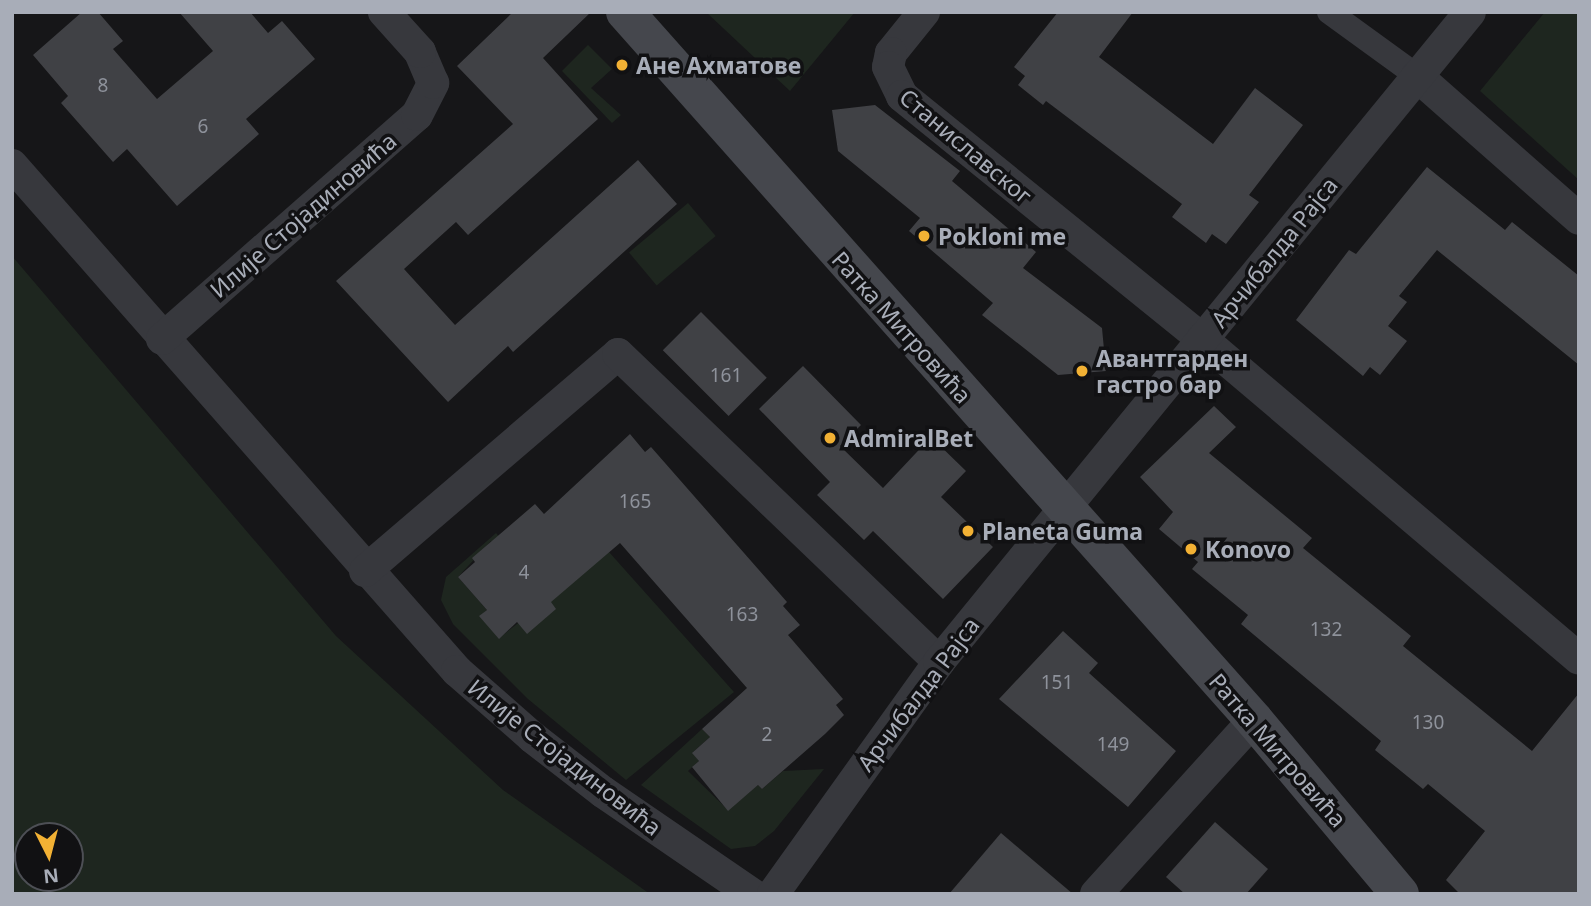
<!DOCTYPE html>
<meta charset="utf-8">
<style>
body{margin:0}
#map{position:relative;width:1591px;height:906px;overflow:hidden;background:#161618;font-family:"Noto Sans",sans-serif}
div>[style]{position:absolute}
.green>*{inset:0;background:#1e261f;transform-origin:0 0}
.building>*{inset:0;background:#404145;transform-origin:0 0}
.pedestrian>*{height:24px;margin:-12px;padding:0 12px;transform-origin:12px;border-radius:12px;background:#37383d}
.minor>*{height:32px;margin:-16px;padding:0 16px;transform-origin:16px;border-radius:16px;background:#37383d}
.secondary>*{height:38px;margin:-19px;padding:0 19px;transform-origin:19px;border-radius:19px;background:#45474d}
.dots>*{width:19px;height:19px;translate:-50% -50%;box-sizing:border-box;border:4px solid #111113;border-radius:50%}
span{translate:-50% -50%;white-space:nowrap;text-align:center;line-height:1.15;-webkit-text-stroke:7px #111113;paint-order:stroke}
.number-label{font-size:19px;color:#8e929b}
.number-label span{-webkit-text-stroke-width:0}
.poi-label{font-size:23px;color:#a8adb8;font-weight:700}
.left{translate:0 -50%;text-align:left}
.street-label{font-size:23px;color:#a8adb8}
.frame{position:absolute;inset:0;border:14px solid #a8adb8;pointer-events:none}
.north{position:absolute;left:14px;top:822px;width:70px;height:70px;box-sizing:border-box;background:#111113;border:2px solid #4d4f55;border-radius:50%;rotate:174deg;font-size:19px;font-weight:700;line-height:28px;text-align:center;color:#a8adb8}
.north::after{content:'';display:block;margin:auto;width:24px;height:32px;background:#f2b134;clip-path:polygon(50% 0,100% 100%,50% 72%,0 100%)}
</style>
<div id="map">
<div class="green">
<i style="clip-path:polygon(706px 12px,855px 12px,790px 91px)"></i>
<i style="clip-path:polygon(1545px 12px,1579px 12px,1579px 180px,1480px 91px)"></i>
<i style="clip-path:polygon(588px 45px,612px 69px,591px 88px,621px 115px,612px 123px,562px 71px)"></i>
<i style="left:688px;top:203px;width:43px;height:77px;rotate:50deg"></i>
<i style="clip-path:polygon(evenodd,12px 256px,336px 636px,503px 790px,650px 894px,12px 894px,12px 256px,70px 836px,70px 878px,28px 878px,28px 836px,70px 836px)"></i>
<i style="clip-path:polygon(496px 533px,505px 544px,499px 549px,491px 541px,458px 577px,487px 610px,480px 616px,499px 638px,609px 552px,734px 692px,626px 780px,528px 699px,453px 624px,441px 600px,446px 577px)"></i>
<i style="clip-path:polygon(702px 729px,710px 737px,693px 752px,699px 761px,688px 771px,728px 810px,758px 785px,762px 789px,783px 771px,824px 769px,774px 831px,755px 846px,731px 849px,641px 785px)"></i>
</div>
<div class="building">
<i style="clip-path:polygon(82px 12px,98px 12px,123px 41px,113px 49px,157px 99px,213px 51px,179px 12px,250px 12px,268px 33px,282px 21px,315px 59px,246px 119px,259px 134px,177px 206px,127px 149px,113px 162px,61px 103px,68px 96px,33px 55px)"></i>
<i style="clip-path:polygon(513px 12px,591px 12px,543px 58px,598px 119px,468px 235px,456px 222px,404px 269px,455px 325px,638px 160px,677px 204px,513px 352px,508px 346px,448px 402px,336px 281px,513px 124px,457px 66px)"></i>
<i style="clip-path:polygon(1058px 12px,1133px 12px,1099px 57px,1213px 144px,1255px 88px,1303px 125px,1249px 195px,1259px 202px,1226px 244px,1212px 234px,1206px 243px,1172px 217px,1182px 204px,1046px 101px,1043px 105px,1018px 85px,1025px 76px,1014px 67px)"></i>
<i style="clip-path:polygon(875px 105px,960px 171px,952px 181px,1036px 252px,1023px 268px,1102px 328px,1106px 371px,1058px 375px,982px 315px,993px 303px,909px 231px,920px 218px,838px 151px,832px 110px)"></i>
<i style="clip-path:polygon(1427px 167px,1505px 230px,1512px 222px,1579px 276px,1579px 365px,1437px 250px,1399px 296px,1407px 302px,1388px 326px,1407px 341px,1380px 375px,1370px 367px,1363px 376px,1296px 320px,1349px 250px,1356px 254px)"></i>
<i style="left:701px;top:312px;width:93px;height:54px;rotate:45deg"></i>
<i style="clip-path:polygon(803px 366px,861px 425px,840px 446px,883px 488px,931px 437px,966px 471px,941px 497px,993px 547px,943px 599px,873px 531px,864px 540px,817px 495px,830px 482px,759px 409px)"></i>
<i style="clip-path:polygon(1214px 406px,1236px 427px,1209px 453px,1312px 538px,1303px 548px,1411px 636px,1403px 646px,1532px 751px,1579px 693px,1579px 894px,1460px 894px,1446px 880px,1485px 831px,1428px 784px,1423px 789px,1375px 750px,1381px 741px,1241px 624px,1248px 615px,1192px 569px,1198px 562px,1159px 529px,1173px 512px,1140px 477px)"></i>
<i style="clip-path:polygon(630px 434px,645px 452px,651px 447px,787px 602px,783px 606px,800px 625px,788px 635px,843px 699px,836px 705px,844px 715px,825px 734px,762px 789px,758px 785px,728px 811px,692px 767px,699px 761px,692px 753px,710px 737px,702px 729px,747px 688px,620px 543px,551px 602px,556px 609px,527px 634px,517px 622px,499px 639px,479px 616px,487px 610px,458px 577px,475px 562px,472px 558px,535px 504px,544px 514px)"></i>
<i style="clip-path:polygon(1063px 631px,1098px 663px,1089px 673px,1176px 751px,1128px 807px,999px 699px)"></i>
<i style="clip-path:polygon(1215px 822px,1268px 869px,1246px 894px,1185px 894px,1166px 877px)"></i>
<i style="clip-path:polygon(1001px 833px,1073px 894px,949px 894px)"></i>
</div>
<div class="pedestrian">
<i style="left:1329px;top:12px;width:109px;rotate:36deg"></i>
</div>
<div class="minor">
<i style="left:924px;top:12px;width:53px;rotate:128.8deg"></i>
<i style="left:891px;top:53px;width:14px;rotate:102deg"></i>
<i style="left:888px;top:67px;width:32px;rotate:64deg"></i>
<i style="left:902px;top:96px;width:386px;rotate:39deg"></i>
<i style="left:1202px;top:339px;width:494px;rotate:40.3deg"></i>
<i style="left:1417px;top:76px;width:216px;rotate:41.4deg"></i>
<i style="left:12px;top:165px;width:674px;rotate:48.67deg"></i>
<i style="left:457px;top:671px;width:100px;rotate:41.3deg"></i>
<i style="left:532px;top:737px;width:90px;rotate:37.8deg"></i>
<i style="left:603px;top:792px;width:181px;rotate:34.4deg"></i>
<i style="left:162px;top:339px;width:339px;rotate:-41.3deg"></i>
<i style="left:417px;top:115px;width:36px;rotate:-63deg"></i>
<i style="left:433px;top:83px;width:34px;rotate:-113deg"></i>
<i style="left:420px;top:52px;width:54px;rotate:-132deg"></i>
<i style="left:365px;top:571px;width:333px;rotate:-40.6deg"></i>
<i style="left:618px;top:354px;width:445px;rotate:43.8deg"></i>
<i style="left:773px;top:894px;width:285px;rotate:-54.4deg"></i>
<i style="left:939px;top:662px;width:839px;rotate:-50.75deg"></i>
<i style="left:1096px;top:894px;width:235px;rotate:-47.8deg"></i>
</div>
<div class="secondary">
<i style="left:625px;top:12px;width:947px;rotate:48.38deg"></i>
<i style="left:1254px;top:720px;width:227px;rotate:50deg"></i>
</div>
<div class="dots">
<i style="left:622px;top:65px;background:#f2b134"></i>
<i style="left:924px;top:236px;background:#f2b134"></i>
<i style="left:1082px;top:371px;background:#f2b134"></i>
<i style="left:830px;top:438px;background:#f2b134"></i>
<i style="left:968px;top:531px;background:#f2b134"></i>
<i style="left:1191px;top:549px;background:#f2b134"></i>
</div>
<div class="number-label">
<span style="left:103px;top:86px">8</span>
<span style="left:203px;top:127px">6</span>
<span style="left:726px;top:376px">161</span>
<span style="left:635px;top:502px">165</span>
<span style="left:524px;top:573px">4</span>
<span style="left:742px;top:615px">163</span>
<span style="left:1326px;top:630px">132</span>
<span style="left:1057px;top:683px">151</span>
<span style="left:1428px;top:723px">130</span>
<span style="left:767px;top:735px">2</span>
<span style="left:1113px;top:745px">149</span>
</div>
<div class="poi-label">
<span class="left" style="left:636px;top:65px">Ане Ахматове</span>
<span class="left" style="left:938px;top:236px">Pokloni me</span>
<span class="left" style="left:1096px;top:371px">Авантгарден<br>гастро бар</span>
<span class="left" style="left:844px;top:438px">AdmiralBet</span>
<span class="left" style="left:982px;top:531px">Planeta Guma</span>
<span class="left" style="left:1205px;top:549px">Konovo</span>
</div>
<div class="street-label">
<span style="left:966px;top:146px;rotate:40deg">Станиславског</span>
<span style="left:303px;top:215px;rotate:-41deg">Илије Стојадиновића</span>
<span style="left:1274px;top:252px;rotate:-51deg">Арчибалда Рајса</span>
<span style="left:902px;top:327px;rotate:48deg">Ратка Митровића</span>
<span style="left:918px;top:694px;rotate:-53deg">Арчибалда Рајса</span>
<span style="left:1278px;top:750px;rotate:49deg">Ратка Митровића</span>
<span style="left:565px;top:757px;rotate:38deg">Илије Стојадиновића</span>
</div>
<div class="frame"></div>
<div class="north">N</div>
</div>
